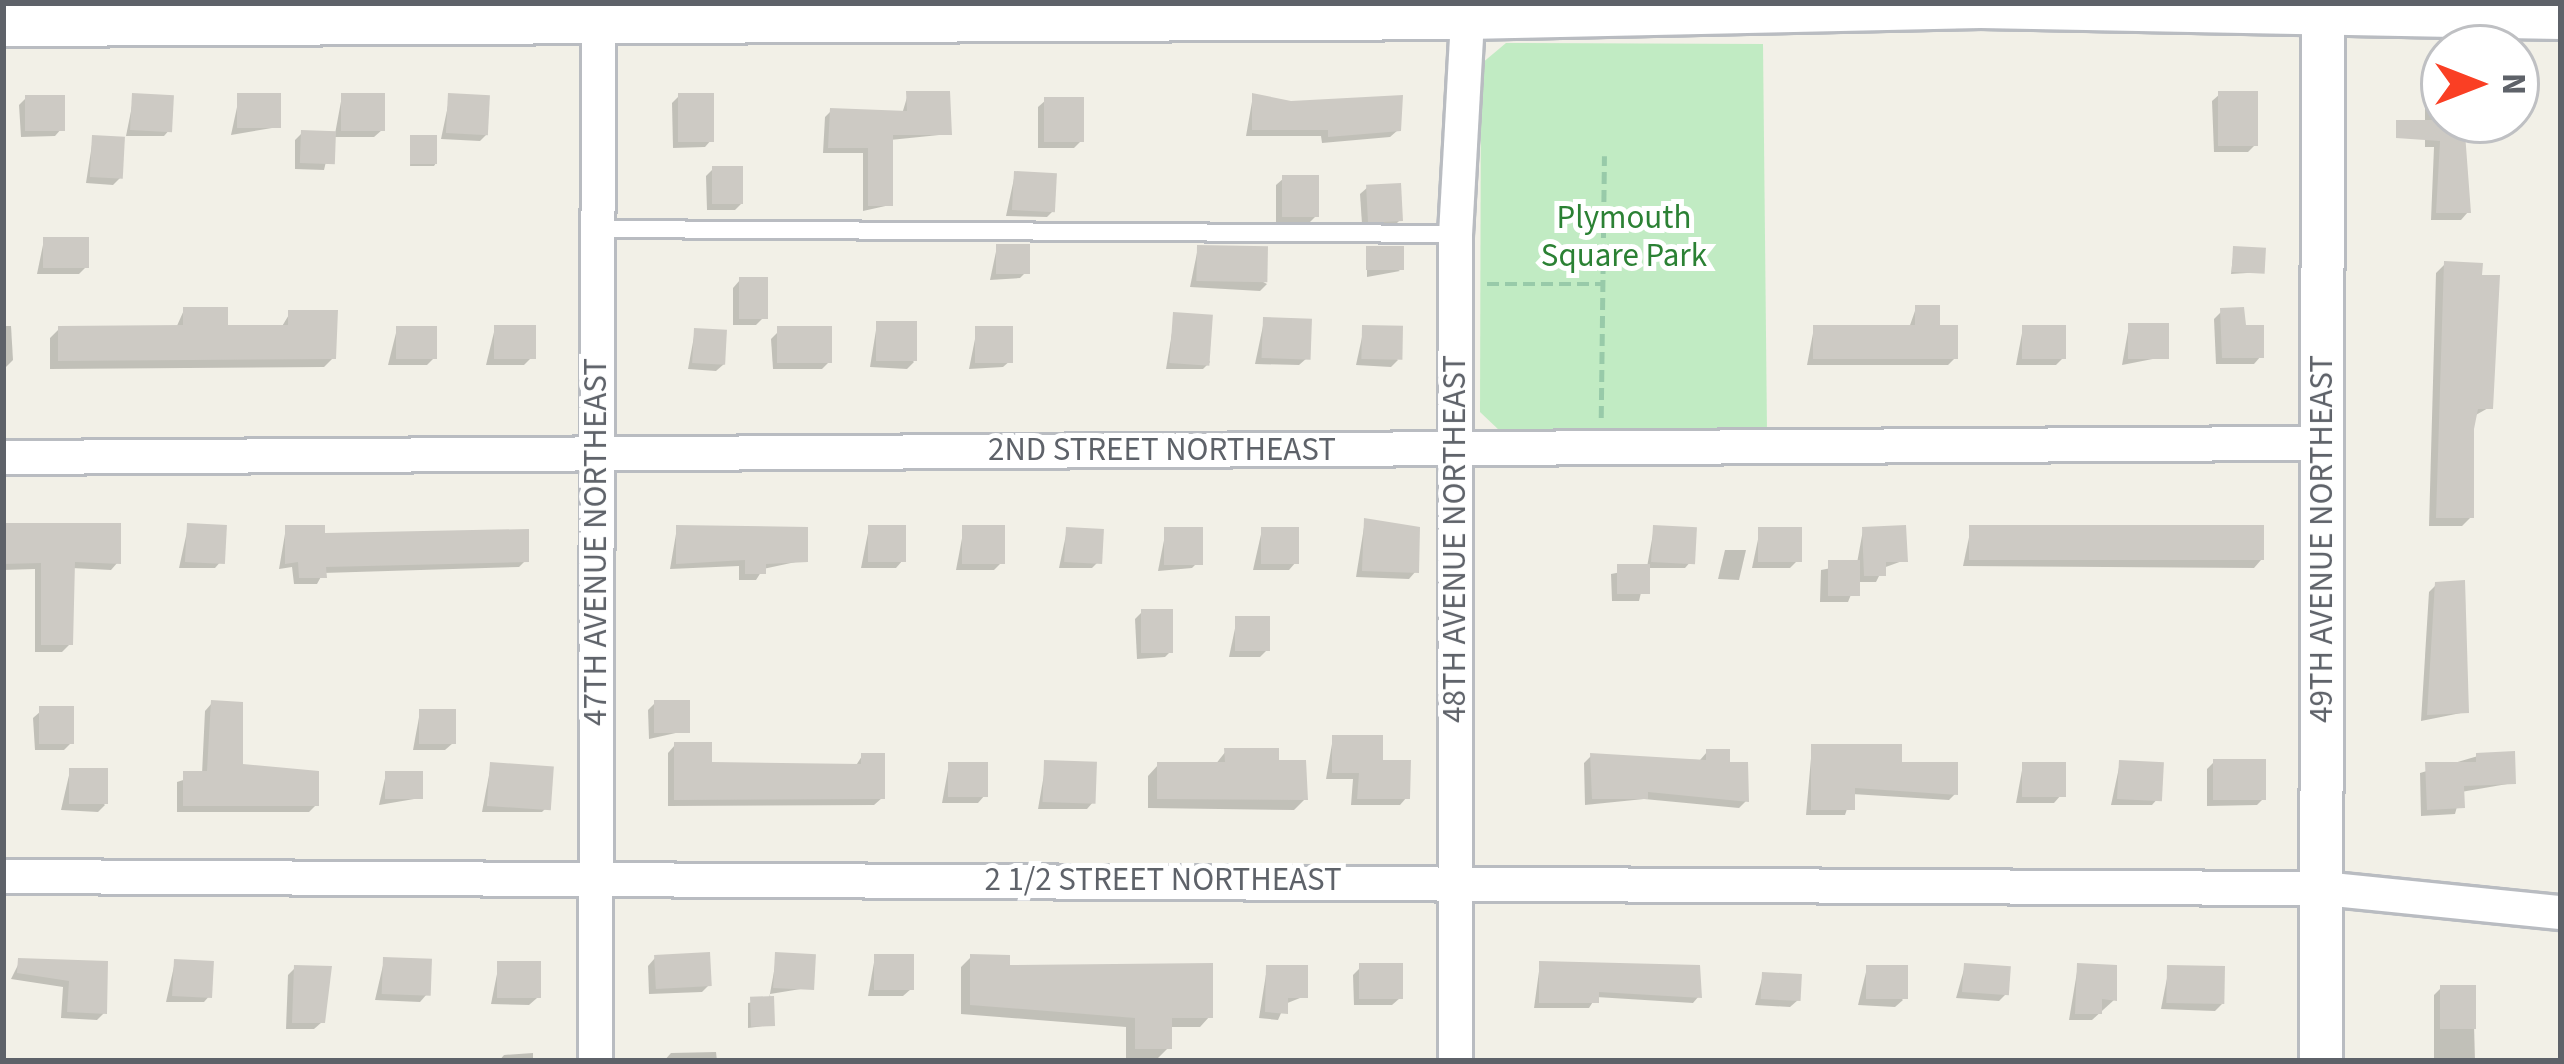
<!DOCTYPE html>
<style>
body{margin:0}
#map{position:relative;width:2564px;height:1064px;overflow:hidden;background:#f2f0e7;font-family:"Source Sans 3",sans-serif}
div>[style]{position:absolute}
.green>*{inset:0;background:#c1ebc3}
.shadow>*{inset:0;background:#0003}
.building>*{inset:0;background:#cdcac4;transform-origin:0 0}
.path>*{height:4.5px;margin-top:-2.25px;transform-origin:0;background:repeating-linear-gradient(90deg,#98caa9 0 12px,transparent 0 18px)}
.roads{filter:drop-shadow(3px 0 #b9bcc1) drop-shadow(-3px 0 #b9bcc1) drop-shadow(0 3px #b9bcc1) drop-shadow(0 -3px #b9bcc1)}
.service>*{height:16px;margin:-8px;padding:0 8px;transform-origin:8px;border-radius:8px;background:#fff}
.minor>*{height:33px;margin:-16.5px;padding:0 16.5px;transform-origin:16.5px;border-radius:16.5px;background:#fff}
.tertiary>*{height:42px;margin:-21px;padding:0 21px;transform-origin:21px;border-radius:21px;background:#fff}
span{translate:-50% -50%;white-space:nowrap;text-align:center;line-height:1.15;-webkit-text-stroke:10px #fff;paint-order:stroke}
.park-label{font-size:33px;color:#2b8134}
.street-label{font-size:33px;color:#5e6269}
.frame{position:absolute;inset:0;border:6px solid #5e6269;pointer-events:none}
.north{position:absolute;left:2420px;top:24px;width:120px;height:120px;box-sizing:border-box;background:#fff;border:3px solid #bfc0c3;border-radius:50%;rotate:90deg;font-size:33px;font-weight:700;line-height:48px;text-align:center;color:#5e6269}
.north::after{content:'';display:block;margin:auto;width:42px;height:54px;background:#fa3f24;clip-path:polygon(50% 0,100% 100%,50% 72%,0 100%)}
</style>
<div id="map">
<div class="green">
<i style="clip-path:polygon(1506px 43px,1763px 44px,1767px 431px,1500px 431px,1480px 412px,1481px 64px)"></i>
</div>
<div class="shadow">
<i style="clip-path:polygon(908px 94px,949px 134px,890px 140px,890px 205px,863px 211px,863px 153px,823px 153px,825px 117px,831px 111px,902px 114px)"></i>
<i style="clip-path:polygon(2220px 94px,2255px 145px,2248px 152px,2214px 152px,2212px 101px)"></i>
<i style="clip-path:polygon(134px 96px,171px 128px,164px 136px,126px 136px)"></i>
<i style="clip-path:polygon(342px 96px,382px 130px,374px 137px,332px 137px,324px 170px,295px 169px,295px 140px,302px 133px,335px 134px)"></i>
<i style="clip-path:polygon(450px 96px,487px 134px,480px 141px,441px 139px)"></i>
<i style="clip-path:polygon(679px 96px,712px 139px,705px 147px,673px 148px,672px 103px)"></i>
<i style="clip-path:polygon(1253px 96px,1398px 130px,1390px 137px,1322px 143px,1321px 136px,1246px 136px)"></i>
<i style="clip-path:polygon(26px 98px,62px 128px,55px 136px,21px 137px,19px 105px)"></i>
<i style="clip-path:polygon(239px 98px,278px 127px,231px 135px)"></i>
<i style="clip-path:polygon(1046px 100px,1081px 141px,1074px 148px,1038px 148px,1038px 107px)"></i>
<i style="clip-path:polygon(2432px 100px,2444px 100px,2444px 120px,2470px 120px,2461px 130px,2468px 212px,2461px 220px,2431px 220px,2434px 147px,2425px 147px,2425px 107px)"></i>
<i style="clip-path:polygon(93px 138px,120px 178px,113px 185px,86px 183px)"></i>
<i style="clip-path:polygon(411px 138px,436px 163px,434px 166px,410px 166px)"></i>
<i style="clip-path:polygon(713px 169px,742px 203px,735px 210px,707px 210px,706px 176px)"></i>
<i style="clip-path:polygon(1015px 174px,1054px 210px,1047px 217px,1006px 216px)"></i>
<i style="clip-path:polygon(1284px 178px,1316px 216px,1309px 223px,1276px 223px,1276px 185px)"></i>
<i style="clip-path:polygon(1368px 187px,1400px 220px,1393px 227px,1362px 224px,1360px 194px)"></i>
<i style="clip-path:polygon(44px 240px,86px 267px,79px 274px,37px 274px)"></i>
<i style="clip-path:polygon(997px 247px,1027px 271px,1020px 278px,990px 280px)"></i>
<i style="clip-path:polygon(1198px 248px,1267px 284px,1260px 291px,1190px 287px)"></i>
<i style="clip-path:polygon(1367px 249px,1400px 271px,1367px 277px)"></i>
<i style="clip-path:polygon(2234px 249px,2263px 272px,2231px 274px)"></i>
<i style="clip-path:polygon(2445px 264px,2490px 407px,2474px 416px,2471px 517px,2462px 526px,2429px 526px,2436px 273px)"></i>
<i style="clip-path:polygon(740px 280px,763px 318px,756px 325px,733px 325px,733px 288px)"></i>
<i style="clip-path:polygon(1916px 308px,1955px 358px,1948px 365px,1807px 365px,1814px 328px,1909px 328px)"></i>
<i style="clip-path:polygon(184px 310px,225px 328px,281px 328px,290px 313px,333px 358px,324px 367px,50px 369px,50px 338px,59px 329px,176px 328px)"></i>
<i style="clip-path:polygon(2222px 311px,2261px 356px,2254px 364px,2216px 364px,2214px 319px)"></i>
<i style="clip-path:polygon(1175px 315px,1210px 362px,1203px 369px,1166px 369px)"></i>
<i style="clip-path:polygon(1264px 321px,1307px 358px,1299px 365px,1255px 364px)"></i>
<i style="clip-path:polygon(877px 324px,914px 362px,907px 369px,870px 367px)"></i>
<i style="clip-path:polygon(3px 326px,11px 326px,13px 360px,6px 367px)"></i>
<i style="clip-path:polygon(2129px 326px,2168px 356px,2122px 365px)"></i>
<i style="clip-path:polygon(495px 328px,531px 358px,524px 365px,486px 365px)"></i>
<i style="clip-path:polygon(1364px 328px,1398px 360px,1391px 367px,1356px 365px)"></i>
<i style="clip-path:polygon(2023px 328px,2063px 358px,2056px 365px,2016px 365px)"></i>
<i style="clip-path:polygon(397px 329px,434px 358px,427px 365px,388px 365px)"></i>
<i style="clip-path:polygon(977px 329px,1011px 360px,1003px 367px,969px 369px)"></i>
<i style="clip-path:polygon(695px 331px,724px 364px,716px 371px,688px 369px)"></i>
<i style="clip-path:polygon(779px 331px,829px 362px,822px 369px,773px 369px,771px 339px)"></i>
<i style="clip-path:polygon(1365px 521px,1416px 571px,1409px 579px,1356px 577px)"></i>
<i style="clip-path:polygon(3px 526px,118px 562px,111px 570px,72px 568px,70px 644px,62px 652px,35px 652px,35px 569px,3px 570px)"></i>
<i style="clip-path:polygon(188px 527px,222px 560px,215px 568px,179px 568px)"></i>
<i style="clip-path:polygon(286px 528px,322px 536px,526px 560px,519px 567px,323px 573px,317px 584px,294px 584px,292px 567px,279px 569px)"></i>
<i style="clip-path:polygon(677px 528px,805px 560px,763px 569px,756px 580px,739px 580px,739px 566px,670px 569px)"></i>
<i style="clip-path:polygon(869px 528px,903px 560px,896px 568px,861px 568px)"></i>
<i style="clip-path:polygon(964px 528px,1002px 562px,994px 570px,956px 570px)"></i>
<i style="clip-path:polygon(1654px 528px,1692px 560px,1685px 568px,1647px 568px,1639px 601px,1612px 601px,1611px 574px,1647px 567px)"></i>
<i style="clip-path:polygon(1971px 528px,2261px 560px,2254px 568px,1963px 566px)"></i>
<i style="clip-path:polygon(1067px 530px,1100px 560px,1092px 568px,1059px 568px)"></i>
<i style="clip-path:polygon(1166px 530px,1200px 560px,1192px 568px,1158px 571px)"></i>
<i style="clip-path:polygon(1262px 530px,1296px 562px,1289px 570px,1253px 570px)"></i>
<i style="clip-path:polygon(1760px 530px,1798px 560px,1790px 568px,1752px 568px)"></i>
<i style="clip-path:polygon(1863px 530px,1905px 560px,1883px 568px,1876px 582px,1856px 582px,1848px 602px,1820px 602px,1821px 570px,1857px 563px)"></i>
<i style="clip-path:polygon(1725px 550px,1746px 550px,1739px 580px,1718px 579px)"></i>
<i style="clip-path:polygon(2436px 585px,2466px 712px,2421px 721px,2429px 592px)"></i>
<i style="clip-path:polygon(1142px 612px,1172px 650px,1165px 657px,1137px 659px,1135px 619px)"></i>
<i style="clip-path:polygon(1237px 619px,1267px 650px,1260px 657px,1229px 657px)"></i>
<i style="clip-path:polygon(212px 703px,240px 767px,316px 805px,309px 812px,177px 812px,177px 782px,202px 774px,205px 711px)"></i>
<i style="clip-path:polygon(655px 703px,689px 730px,649px 739px,648px 710px)"></i>
<i style="clip-path:polygon(41px 711px,71px 743px,64px 750px,35px 750px,33px 718px)"></i>
<i style="clip-path:polygon(420px 712px,453px 743px,445px 750px,413px 750px)"></i>
<i style="clip-path:polygon(1333px 738px,1380px 763px,1407px 797px,1400px 805px,1351px 805px,1353px 779px,1326px 779px)"></i>
<i style="clip-path:polygon(675px 745px,709px 765px,855px 767px,862px 756px,882px 798px,874px 805px,668px 806px,668px 753px)"></i>
<i style="clip-path:polygon(1812px 747px,1955px 794px,1949px 800px,1852px 794px,1845px 815px,1806px 815px)"></i>
<i style="clip-path:polygon(1226px 751px,1276px 763px,1305px 799px,1294px 810px,1148px 808px,1148px 776px,1158px 765px,1215px 765px)"></i>
<i style="clip-path:polygon(1707px 752px,1727px 765px,1746px 801px,1739px 808px,1644px 799px,1585px 805px,1584px 763px,1591px 756px,1700px 760px)"></i>
<i style="clip-path:polygon(2478px 756px,2513px 783px,2461px 792px,2455px 814px,2421px 816px,2420px 773px)"></i>
<i style="clip-path:polygon(2214px 762px,2264px 798px,2257px 805px,2207px 806px,2207px 769px)"></i>
<i style="clip-path:polygon(1046px 763px,1094px 801px,1087px 809px,1038px 809px)"></i>
<i style="clip-path:polygon(2120px 763px,2159px 797px,2152px 805px,2111px 805px)"></i>
<i style="clip-path:polygon(491px 765px,549px 805px,542px 812px,482px 812px)"></i>
<i style="clip-path:polygon(949px 765px,985px 795px,978px 803px,942px 803px)"></i>
<i style="clip-path:polygon(2023px 765px,2061px 795px,2054px 803px,2016px 803px)"></i>
<i style="clip-path:polygon(70px 771px,105px 805px,98px 812px,61px 810px)"></i>
<i style="clip-path:polygon(386px 774px,420px 798px,379px 805px)"></i>
<i style="clip-path:polygon(777px 955px,813px 987px,770px 994px,772px 1025px,748px 1028px,748px 1003px,769px 999px)"></i>
<i style="clip-path:polygon(875px 957px,911px 989px,903px 996px,868px 996px)"></i>
<i style="clip-path:polygon(971px 957px,1007px 968px,1210px 1016px,1200px 1027px,1169px 1027px,1169px 1047px,1158px 1058px,1126px 1058px,1126px 1027px,961px 1014px,961px 967px)"></i>
<i style="clip-path:polygon(655px 958px,709px 985px,702px 992px,649px 994px,648px 966px)"></i>
<i style="clip-path:polygon(20px 961px,105px 964px,104px 1013px,97px 1020px,61px 1018px,63px 987px,11px 979px)"></i>
<i style="clip-path:polygon(384px 961px,427px 994px,420px 1002px,375px 1000px)"></i>
<i style="clip-path:polygon(175px 962px,211px 994px,204px 1002px,166px 1002px)"></i>
<i style="clip-path:polygon(499px 964px,537px 998px,529px 1005px,491px 1004px)"></i>
<i style="clip-path:polygon(1540px 964px,1699px 996px,1693px 1003px,1596px 997px,1589px 1008px,1534px 1008px)"></i>
<i style="clip-path:polygon(1965px 966px,2006px 994px,1999px 1001px,1956px 998px)"></i>
<i style="clip-path:polygon(2078px 966px,2114px 1000px,2092px 1020px,2069px 1020px)"></i>
<i style="clip-path:polygon(295px 968px,322px 1022px,314px 1029px,286px 1029px,288px 975px)"></i>
<i style="clip-path:polygon(1267px 968px,1305px 996px,1285px 1004px,1278px 1020px,1259px 1018px)"></i>
<i style="clip-path:polygon(1360px 968px,1400px 998px,1392px 1005px,1354px 1005px,1353px 975px)"></i>
<i style="clip-path:polygon(1867px 968px,1903px 1000px,1895px 1007px,1858px 1005px)"></i>
<i style="clip-path:polygon(2169px 968px,2222px 1004px,2215px 1011px,2161px 1009px)"></i>
<i style="clip-path:polygon(1763px 975px,1798px 1000px,1790px 1007px,1755px 1005px)"></i>
<i style="clip-path:polygon(2441px 988px,2473px 988px,2475px 1061px,2434px 1061px,2434px 995px)"></i>
<i style="clip-path:polygon(716px 1052px,717px 1061px,664px 1061px,671px 1053px)"></i>
<i style="clip-path:polygon(533px 1053px,533px 1061px,499px 1061px,504px 1055px)"></i>
</div>
<div class="building">
<i style="clip-path:polygon(906px 91px,950px 91px,952px 135px,893px 135px,893px 206px,868px 206px,868px 148px,828px 148px,830px 108px,907px 111px)"></i>
<i style="left:2218px;top:91px;width:40px;height:55px"></i>
<i style="left:132px;top:93px;width:42px;height:37px;rotate:3deg"></i>
<i style="left:281px;top:93px;width:35px;height:44px;rotate:90deg"></i>
<i style="left:341px;top:93px;width:44px;height:38px"></i>
<i style="left:448px;top:93px;width:42px;height:40px;rotate:3deg"></i>
<i style="left:678px;top:93px;width:36px;height:49px"></i>
<i style="clip-path:polygon(1252px 93px,1291px 101px,1403px 95px,1401px 131px,1328px 137px,1328px 130px,1252px 130px)"></i>
<i style="left:25px;top:95px;width:40px;height:36px"></i>
<i style="left:1044px;top:97px;width:40px;height:45px"></i>
<i style="clip-path:polygon(2396px 120px,2464px 120px,2471px 213px,2436px 213px,2440px 141px,2396px 138px)"></i>
<i style="left:301px;top:130px;width:35px;height:33px;rotate:2deg"></i>
<i style="left:92px;top:135px;width:33px;height:42px;rotate:3deg"></i>
<i style="left:410px;top:135px;width:27px;height:29px"></i>
<i style="left:712px;top:166px;width:31px;height:38px"></i>
<i style="left:1014px;top:171px;width:43px;height:39px;rotate:3deg"></i>
<i style="left:1282px;top:175px;width:37px;height:42px"></i>
<i style="left:1401px;top:183px;width:38px;height:35px;rotate:87deg"></i>
<i style="left:43px;top:237px;width:46px;height:31px"></i>
<i style="left:996px;top:244px;width:34px;height:30px"></i>
<i style="left:1197px;top:245px;width:71px;height:36px;rotate:1deg"></i>
<i style="left:1366px;top:246px;width:38px;height:24px"></i>
<i style="left:2233px;top:246px;width:33px;height:26px;rotate:3deg"></i>
<i style="clip-path:polygon(2444px 261px,2483px 263px,2482px 275px,2500px 275px,2493px 409px,2478px 409px,2474px 429px,2474px 518px,2436px 518px)"></i>
<i style="left:739px;top:277px;width:29px;height:42px"></i>
<i style="clip-path:polygon(1915px 305px,1940px 305px,1940px 325px,1958px 325px,1958px 359px,1813px 359px,1813px 325px,1915px 325px)"></i>
<i style="clip-path:polygon(183px 307px,228px 307px,228px 325px,288px 325px,288px 310px,338px 310px,336px 359px,58px 361px,58px 326px,183px 325px)"></i>
<i style="clip-path:polygon(2244px 307px,2246px 325px,2264px 325px,2264px 358px,2222px 358px,2220px 308px)"></i>
<i style="left:1173px;top:312px;width:40px;height:51px;rotate:4deg"></i>
<i style="left:1263px;top:317px;width:49px;height:41px;rotate:2deg"></i>
<i style="left:876px;top:321px;width:41px;height:40px"></i>
<i style="left:2128px;top:323px;width:41px;height:36px"></i>
<i style="left:494px;top:325px;width:42px;height:34px"></i>
<i style="left:1362px;top:325px;width:41px;height:34px;rotate:1deg"></i>
<i style="left:2022px;top:325px;width:44px;height:34px"></i>
<i style="left:396px;top:326px;width:41px;height:33px"></i>
<i style="left:832px;top:326px;width:37px;height:55px;rotate:90deg"></i>
<i style="left:975px;top:326px;width:38px;height:37px"></i>
<i style="left:694px;top:328px;width:33px;height:35px;rotate:3deg"></i>
<i style="clip-path:polygon(1364px 518px,1420px 527px,1419px 573px,1362px 571px)"></i>
<i style="clip-path:polygon(3px 523px,121px 523px,121px 564px,75px 562px,73px 645px,41px 645px,41px 563px,3px 564px)"></i>
<i style="left:187px;top:523px;width:40px;height:39px;rotate:3deg"></i>
<i style="clip-path:polygon(285px 525px,325px 525px,325px 533px,529px 529px,529px 562px,326px 567px,327px 578px,299px 578px,298px 562px,285px 564px)"></i>
<i style="clip-path:polygon(676px 525px,808px 527px,808px 562px,766px 564px,766px 574px,745px 574px,745px 560px,676px 564px)"></i>
<i style="left:868px;top:525px;width:38px;height:37px"></i>
<i style="left:962px;top:525px;width:43px;height:39px"></i>
<i style="left:1653px;top:525px;width:44px;height:37px;rotate:3deg"></i>
<i style="clip-path:polygon(1906px 525px,1908px 562px,1886px 562px,1886px 576px,1864px 576px,1862px 527px)"></i>
<i style="left:1969px;top:525px;width:295px;height:35px"></i>
<i style="left:1066px;top:527px;width:38px;height:35px;rotate:3deg"></i>
<i style="left:1164px;top:527px;width:39px;height:38px"></i>
<i style="left:1261px;top:527px;width:38px;height:37px"></i>
<i style="left:1758px;top:527px;width:44px;height:35px"></i>
<i style="left:1828px;top:560px;width:32px;height:36px"></i>
<i style="left:1617px;top:564px;width:33px;height:30px"></i>
<i style="clip-path:polygon(2465px 580px,2469px 713px,2427px 715px,2435px 582px)"></i>
<i style="left:1141px;top:609px;width:32px;height:44px"></i>
<i style="left:1235px;top:616px;width:35px;height:35px"></i>
<i style="clip-path:polygon(211px 700px,243px 702px,243px 764px,319px 771px,319px 806px,183px 806px,183px 771px,207px 771px)"></i>
<i style="left:654px;top:700px;width:36px;height:33px"></i>
<i style="left:74px;top:706px;width:38px;height:35px;rotate:90deg"></i>
<i style="left:419px;top:709px;width:37px;height:35px"></i>
<i style="clip-path:polygon(1332px 735px,1383px 735px,1383px 760px,1411px 760px,1410px 799px,1357px 799px,1359px 773px,1332px 773px)"></i>
<i style="clip-path:polygon(674px 742px,712px 742px,712px 762px,861px 764px,861px 753px,885px 753px,885px 799px,674px 800px)"></i>
<i style="clip-path:polygon(1811px 744px,1902px 744px,1902px 762px,1958px 762px,1958px 795px,1855px 788px,1855px 810px,1811px 810px)"></i>
<i style="clip-path:polygon(1224px 748px,1279px 748px,1279px 760px,1306px 760px,1308px 800px,1157px 799px,1157px 762px,1225px 762px)"></i>
<i style="clip-path:polygon(1706px 749px,1730px 749px,1730px 762px,1748px 762px,1749px 802px,1648px 792px,1648px 799px,1592px 799px,1590px 753px,1706px 760px)"></i>
<i style="clip-path:polygon(2515px 751px,2516px 784px,2464px 786px,2465px 808px,2427px 810px,2425px 762px,2476px 762px,2476px 753px)"></i>
<i style="left:2213px;top:759px;width:53px;height:41px"></i>
<i style="left:1044px;top:760px;width:53px;height:42px;rotate:2deg"></i>
<i style="left:2119px;top:760px;width:45px;height:39px;rotate:3deg"></i>
<i style="left:490px;top:762px;width:64px;height:44px;rotate:4deg"></i>
<i style="left:948px;top:762px;width:40px;height:35px"></i>
<i style="left:2022px;top:762px;width:44px;height:35px"></i>
<i style="left:69px;top:768px;width:39px;height:36px"></i>
<i style="left:385px;top:771px;width:38px;height:28px"></i>
<i style="left:710px;top:952px;width:34px;height:56px;rotate:87deg"></i>
<i style="left:775px;top:952px;width:41px;height:36px;rotate:3deg"></i>
<i style="left:874px;top:954px;width:40px;height:36px"></i>
<i style="clip-path:polygon(970px 954px,1010px 955px,1010px 965px,1213px 963px,1213px 1018px,1172px 1018px,1172px 1049px,1135px 1049px,1135px 1018px,970px 1005px)"></i>
<i style="left:383px;top:957px;width:49px;height:37px;rotate:2deg"></i>
<i style="clip-path:polygon(18px 958px,108px 961px,107px 1014px,67px 1012px,69px 981px,17px 973px)"></i>
<i style="left:174px;top:959px;width:40px;height:37px;rotate:3deg"></i>
<i style="left:497px;top:961px;width:44px;height:37px"></i>
<i style="clip-path:polygon(1539px 961px,1700px 965px,1702px 998px,1599px 992px,1599px 1003px,1539px 1003px)"></i>
<i style="left:1403px;top:963px;width:36px;height:44px;rotate:90deg"></i>
<i style="left:1964px;top:963px;width:47px;height:29px;rotate:4deg"></i>
<i style="clip-path:polygon(2077px 963px,2117px 965px,2117px 1001px,2102px 999px,2102px 1014px,2075px 1014px)"></i>
<i style="clip-path:polygon(294px 965px,332px 966px,325px 1023px,292px 1023px)"></i>
<i style="clip-path:polygon(1266px 965px,1308px 965px,1308px 998px,1288px 998px,1288px 1014px,1265px 1012px)"></i>
<i style="left:1866px;top:965px;width:42px;height:34px"></i>
<i style="left:2167px;top:965px;width:58px;height:38px;rotate:1deg"></i>
<i style="left:1762px;top:972px;width:40px;height:27px;rotate:3deg"></i>
<i style="left:2440px;top:985px;width:36px;height:44px"></i>
<i style="left:774px;top:996px;width:30px;height:24px;rotate:88deg"></i>
</div>
<div class="path">
<i style="left:1487px;top:284px;width:114px"></i>
<i style="left:1601px;top:418px;width:262px;rotate:-89.3deg"></i>
</div>
<div class="roads">
<div class="service">
<i style="left:598px;top:229px;width:857px;rotate:0.33deg"></i>
</div>
<div class="minor">
<i style="left:3px;top:457px;width:2317px;rotate:-0.35deg"></i>
<i style="left:3px;top:876px;width:2320px;rotate:0.3deg"></i>
<i style="left:2323px;top:888px;width:239px;rotate:5.8deg"></i>
<i style="left:595px;top:1061px;width:1038px;rotate:-89.83deg"></i>
<i style="left:1455px;top:1061px;width:827px;rotate:-90deg"></i>
<i style="left:1455px;top:234px;width:216px;rotate:-86.8deg"></i>
</div>
<div class="tertiary">
<i style="left:3px;top:25px;width:1464px;rotate:-0.27deg"></i>
<i style="left:1467px;top:18px;width:514px;rotate:-1.23deg"></i>
<i style="left:1981px;top:7px;width:580px;rotate:1.09deg"></i>
<i style="left:2321px;top:1061px;width:1044px;rotate:-89.89deg"></i>
</div>
</div>
<div class="park-label">
<span style="left:1624px;top:237px">Plymouth<br>Square Park</span>
</div>
<div class="street-label">
<span style="left:1162px;top:450px">2ND STREET NORTHEAST</span>
<span style="left:1455px;top:539px;rotate:-90deg">48TH AVENUE NORTHEAST</span>
<span style="left:2322px;top:539px;rotate:-90deg">49TH AVENUE NORTHEAST</span>
<span style="left:596px;top:542px;rotate:-90deg">47TH AVENUE NORTHEAST</span>
<span style="left:1163px;top:880px">2 1/2 STREET NORTHEAST</span>
</div>
<div class="frame"></div>
<div class="north">N</div>
</div>
